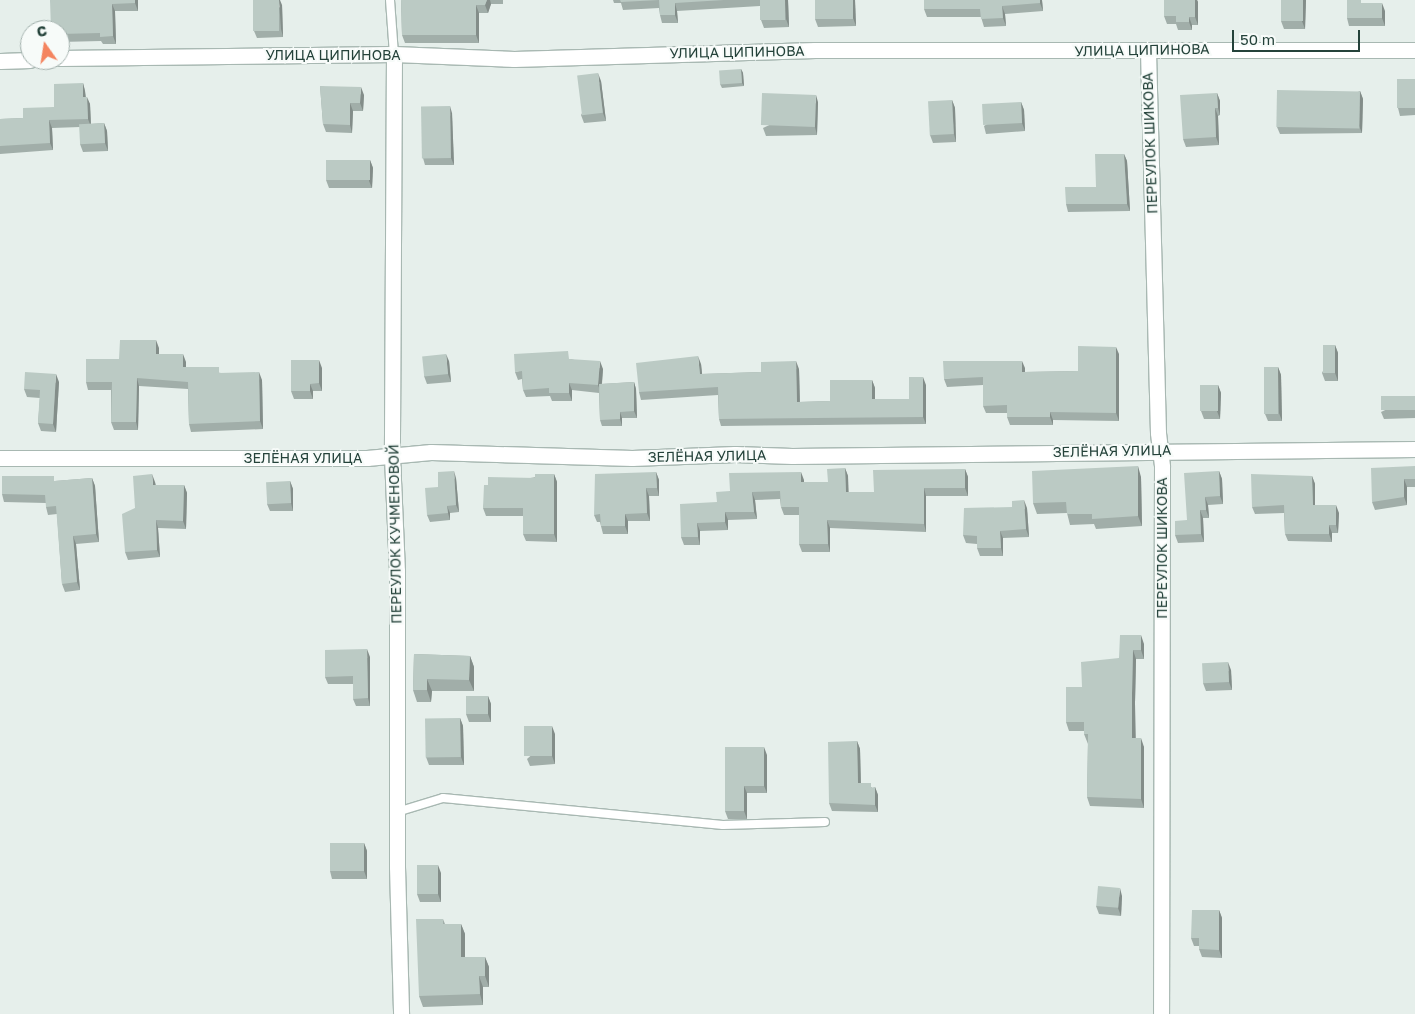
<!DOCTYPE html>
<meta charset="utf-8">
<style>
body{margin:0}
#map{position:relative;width:1415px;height:1014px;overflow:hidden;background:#e6efeb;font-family:"Golos Text",sans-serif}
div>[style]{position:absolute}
.roads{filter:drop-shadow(1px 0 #a8b8b2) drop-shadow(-1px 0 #a8b8b2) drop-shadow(0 1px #a8b8b2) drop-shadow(0 -1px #a8b8b2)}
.service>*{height:8px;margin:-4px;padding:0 4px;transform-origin:4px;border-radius:4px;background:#fff}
.minor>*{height:15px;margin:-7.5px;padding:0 7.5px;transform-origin:7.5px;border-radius:7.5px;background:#fff}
.wall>*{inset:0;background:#a1aea9}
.shaded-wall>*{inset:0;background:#838d89}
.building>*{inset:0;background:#bbcac4;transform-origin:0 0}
span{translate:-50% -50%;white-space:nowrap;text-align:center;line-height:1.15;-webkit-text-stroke:4px #f7fbf9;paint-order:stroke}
.street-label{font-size:14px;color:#24423a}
.north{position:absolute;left:20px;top:20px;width:50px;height:50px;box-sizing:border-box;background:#f7fbf9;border:1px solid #a3b1ad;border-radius:50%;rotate:347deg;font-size:14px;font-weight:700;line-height:20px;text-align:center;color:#24423a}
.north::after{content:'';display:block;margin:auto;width:18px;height:22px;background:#f4845f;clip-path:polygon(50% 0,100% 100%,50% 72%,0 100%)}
.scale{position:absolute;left:1232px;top:30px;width:128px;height:22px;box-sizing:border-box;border:2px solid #24423a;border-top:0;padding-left:6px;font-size:15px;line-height:18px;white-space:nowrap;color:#24423a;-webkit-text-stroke:4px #f7fbf9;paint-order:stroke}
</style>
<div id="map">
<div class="roads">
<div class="service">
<i style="left:390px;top:0;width:54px;rotate:85.8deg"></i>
<i style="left:397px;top:812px;width:48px;rotate:-16.9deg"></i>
<i style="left:443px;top:798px;width:281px;rotate:5.5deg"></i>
<i style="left:723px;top:825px;width:102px;rotate:-1.7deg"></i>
</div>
<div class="minor">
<i style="left:1148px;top:51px;width:382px;rotate:88.5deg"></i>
<i style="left:1158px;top:433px;width:34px;rotate:83deg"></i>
<i style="left:1162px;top:467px;width:547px;rotate:90.1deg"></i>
<i style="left:394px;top:54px;width:403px;rotate:90.3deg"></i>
<i style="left:392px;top:457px;width:114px;rotate:87.5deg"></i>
<i style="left:397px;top:571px;width:296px;rotate:90deg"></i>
<i style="left:397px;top:867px;width:147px;rotate:88.4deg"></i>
<i style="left:60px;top:58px;width:334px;rotate:-0.7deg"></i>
<i style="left:394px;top:54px;width:120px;rotate:2.4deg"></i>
<i style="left:514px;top:59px;width:301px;rotate:-1.7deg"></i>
<i style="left:815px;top:50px;width:600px"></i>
<i style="left:0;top:61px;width:30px;rotate:-2deg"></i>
<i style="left:0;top:458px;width:367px"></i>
<i style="left:367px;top:458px;width:64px;rotate:-5.4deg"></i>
<i style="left:431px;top:452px;width:201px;rotate:1.7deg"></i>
<i style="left:632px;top:458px;width:103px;rotate:-2.2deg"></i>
<i style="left:735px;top:454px;width:57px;rotate:2deg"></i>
<i style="left:792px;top:456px;width:623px;rotate:-0.64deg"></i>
</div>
</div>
<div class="wall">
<i style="clip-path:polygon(50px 0,138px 0,138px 11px,115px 11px,116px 44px,103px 44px,101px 41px,60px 42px,60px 30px)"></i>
<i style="clip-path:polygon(401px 0,503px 0,503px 4px,491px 4px,488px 13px,479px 13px,479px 43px,405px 43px,402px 35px)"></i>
<i style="clip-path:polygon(613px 0,788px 0,789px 27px,764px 28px,761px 20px,760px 6px,677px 11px,678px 23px,662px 23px,660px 15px,659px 8px,623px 10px,621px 3px,614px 3px)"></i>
<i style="clip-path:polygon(815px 0,855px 0,856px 26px,818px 27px,815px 19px)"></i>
<i style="clip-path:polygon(1042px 0,1043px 11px,1005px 14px,1006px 26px,984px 27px,981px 17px,927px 17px,924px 9px)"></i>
<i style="clip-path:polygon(1164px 0,1197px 0,1198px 2px,1198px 25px,1192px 25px,1192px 30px,1178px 30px,1176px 24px,1167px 24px,1164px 16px)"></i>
<i style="clip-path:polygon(1281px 0,1306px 0,1305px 29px,1284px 29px,1281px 21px)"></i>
<i style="clip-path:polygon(282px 5px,283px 37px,257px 38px,254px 31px)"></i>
<i style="clip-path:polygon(1385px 11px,1385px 26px,1349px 26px,1347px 18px)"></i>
<i style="clip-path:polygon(741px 69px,743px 73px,744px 86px,722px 88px,720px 84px)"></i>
<i style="clip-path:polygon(1415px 79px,1415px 115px,1400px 116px,1398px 108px)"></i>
<i style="clip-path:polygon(601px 81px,606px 121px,584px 123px,581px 115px)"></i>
<i style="clip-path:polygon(83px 83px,85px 91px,86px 97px,90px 104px,91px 124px,104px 123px,107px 131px,108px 151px,83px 152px,80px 144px,80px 127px,52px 128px,53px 150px,0 154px,0 119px,23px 118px,54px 107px)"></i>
<i style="clip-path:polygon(320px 86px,364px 95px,363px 111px,353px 111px,352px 133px,326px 132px,323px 124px)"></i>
<i style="clip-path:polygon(1360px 91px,1363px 99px,1362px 133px,1280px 134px,1277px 127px)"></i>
<i style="clip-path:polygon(1217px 93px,1220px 101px,1220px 115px,1218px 116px,1219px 145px,1186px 147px,1183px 139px)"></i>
<i style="clip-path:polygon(952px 100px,955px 108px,956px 142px,933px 143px,930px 135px)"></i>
<i style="clip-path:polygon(818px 102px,817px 135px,766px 136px,763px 128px)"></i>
<i style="clip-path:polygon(1021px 102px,1024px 110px,1025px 131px,986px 134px,984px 126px)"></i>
<i style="clip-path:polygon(452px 113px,454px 165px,425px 165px,423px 158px)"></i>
<i style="clip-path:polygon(1124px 154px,1127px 161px,1130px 211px,1068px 212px,1066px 204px,1096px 187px)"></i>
<i style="clip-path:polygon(370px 160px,373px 168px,372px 188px,329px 188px,326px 180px)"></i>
<i style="clip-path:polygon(1335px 345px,1338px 353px,1338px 381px,1325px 381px,1322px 373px)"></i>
<i style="clip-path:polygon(159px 348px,159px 354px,186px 362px,186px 367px,262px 380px,263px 429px,191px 432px,189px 424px,188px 389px,139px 386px,138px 430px,114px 430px,111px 422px,111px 390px,88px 390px,86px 382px,119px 359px)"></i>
<i style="clip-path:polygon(1119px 354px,1119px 421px,1053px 420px,1053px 425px,1010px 425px,1007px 417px,1007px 413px,986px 413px,983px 406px,983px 385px,947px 387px,944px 379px,1025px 368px,1025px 372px,1078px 371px)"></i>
<i style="clip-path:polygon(571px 359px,603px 369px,602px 384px,634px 382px,636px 389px,637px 418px,622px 418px,622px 426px,602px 426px,600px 420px,599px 393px,572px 390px,572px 401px,552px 401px,550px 396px,526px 397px,523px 390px,522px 379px,518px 380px,515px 372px)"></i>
<i style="clip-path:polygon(449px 361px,451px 382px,427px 384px,424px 376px)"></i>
<i style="clip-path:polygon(701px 364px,702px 374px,761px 372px,799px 369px,800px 402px,830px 401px,872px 380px,875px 388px,875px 399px,909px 399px,926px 385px,926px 424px,721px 426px,719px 419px,718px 395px,641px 400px,639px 392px)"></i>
<i style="clip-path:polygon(1278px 367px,1281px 375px,1282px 421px,1268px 421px,1265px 414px)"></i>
<i style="clip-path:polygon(322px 368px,322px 391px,313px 391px,313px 399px,294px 399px,291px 391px)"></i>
<i style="clip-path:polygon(59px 382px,56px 432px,41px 431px,38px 423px,40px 398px,27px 397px,24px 389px)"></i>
<i style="clip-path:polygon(1218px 385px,1221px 393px,1220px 419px,1204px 419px,1201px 411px)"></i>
<i style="clip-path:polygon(1415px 396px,1415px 418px,1384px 419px,1381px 412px)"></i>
<i style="clip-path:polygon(1415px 466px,1415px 487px,1407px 487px,1407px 505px,1375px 510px,1372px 502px)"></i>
<i style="clip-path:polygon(845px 468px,848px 476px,848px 492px,874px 492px,965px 469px,968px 477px,968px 496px,926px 496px,926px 532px,830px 528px,830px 552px,802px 552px,799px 544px,799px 515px,784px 515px,781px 507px,780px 499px,755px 500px,757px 519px,728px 520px,728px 530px,700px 531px,700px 545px,684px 545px,681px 537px,717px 502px,730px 491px,804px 480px,804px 482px,828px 482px)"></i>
<i style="clip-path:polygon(1219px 471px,1222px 479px,1223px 504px,1208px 505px,1209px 518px,1203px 518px,1204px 542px,1178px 543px,1175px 535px,1187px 520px)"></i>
<i style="clip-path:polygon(656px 472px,659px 480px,659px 496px,649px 496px,650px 521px,628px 521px,628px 534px,603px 534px,600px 522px,597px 522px,594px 515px)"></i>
<i style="clip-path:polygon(554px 474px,557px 482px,557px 542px,526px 541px,523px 534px,523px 516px,486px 516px,483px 508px,488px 485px)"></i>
<i style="clip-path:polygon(1312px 476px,1315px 484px,1315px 505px,1339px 513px,1338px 533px,1332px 533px,1332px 542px,1288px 541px,1285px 534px,1284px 513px,1255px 514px,1252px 507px)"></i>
<i style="clip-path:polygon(1141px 477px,1142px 526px,1096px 529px,1094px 524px,1070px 525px,1067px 513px,1037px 514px,1033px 503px)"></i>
<i style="clip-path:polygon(92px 478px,95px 486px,99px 542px,76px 544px,80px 590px,65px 592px,62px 584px,57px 514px,48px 515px,46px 507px,46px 503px,4px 502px,2px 494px,55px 481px)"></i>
<i style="clip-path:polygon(456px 478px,459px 512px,450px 513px,450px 520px,430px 522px,427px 515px,438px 487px)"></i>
<i style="clip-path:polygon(290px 481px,293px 489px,293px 511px,270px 511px,267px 504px)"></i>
<i style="clip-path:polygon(155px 482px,156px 485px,184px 485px,187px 493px,186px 529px,158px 528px,160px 557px,128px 560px,125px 552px,135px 508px)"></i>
<i style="clip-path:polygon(1027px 508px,1029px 537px,1003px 538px,1003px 556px,980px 556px,977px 548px,977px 544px,966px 543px,963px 535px)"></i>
<i style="clip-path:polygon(1144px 644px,1144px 659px,1136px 659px,1135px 703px,1135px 738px,1144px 747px,1144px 808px,1090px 806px,1087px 797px,1088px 744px,1084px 734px,1084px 731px,1069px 731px,1066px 722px,1082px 687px,1119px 658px)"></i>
<i style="clip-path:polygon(414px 654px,470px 656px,474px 667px,474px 691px,432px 691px,431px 702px,417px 702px,413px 690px)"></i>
<i style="clip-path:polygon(370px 657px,370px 706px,356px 706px,353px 699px,353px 684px,328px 684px,325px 677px)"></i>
<i style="clip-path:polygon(1231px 670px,1232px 690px,1206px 691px,1203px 683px)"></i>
<i style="clip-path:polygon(488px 696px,491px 704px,491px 722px,469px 722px,466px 714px)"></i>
<i style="clip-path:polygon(460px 718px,463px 726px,464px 765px,429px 765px,426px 757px)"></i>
<i style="clip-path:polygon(555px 734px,555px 764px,530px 766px,527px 759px)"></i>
<i style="clip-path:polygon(857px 741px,860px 749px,861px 783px,873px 788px,875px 787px,878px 795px,878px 812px,832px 811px,829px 803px)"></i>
<i style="clip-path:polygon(767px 755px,767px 793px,747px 793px,747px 819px,728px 819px,725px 811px)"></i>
<i style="clip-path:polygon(364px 843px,367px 851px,367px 879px,332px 879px,330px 871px)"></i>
<i style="clip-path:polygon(441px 873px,441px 902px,420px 902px,417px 894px)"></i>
<i style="clip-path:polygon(1122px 896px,1121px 916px,1099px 914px,1096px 906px)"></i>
<i style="clip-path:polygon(1219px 910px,1222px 918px,1222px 958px,1202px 957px,1199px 949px,1199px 946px,1194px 946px,1191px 938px)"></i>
<i style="clip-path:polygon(443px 919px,445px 924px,461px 924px,465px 934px,465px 957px,485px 957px,489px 967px,489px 987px,483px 987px,483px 1005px,423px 1007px,419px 996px)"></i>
</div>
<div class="shaded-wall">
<i style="clip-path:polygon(135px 0,138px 0,138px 11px,135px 3px)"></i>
<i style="clip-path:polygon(279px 0,280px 0,282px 5px,283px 37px,281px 29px)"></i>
<i style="clip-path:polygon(487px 0,490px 0,491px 4px,488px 13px,485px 5px)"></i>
<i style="clip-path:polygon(785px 0,788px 0,789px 27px,786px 19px)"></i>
<i style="clip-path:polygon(853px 0,855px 0,856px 26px,853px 18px)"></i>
<i style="clip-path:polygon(1040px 0,1042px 0,1043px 11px,1040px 3px)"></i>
<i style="clip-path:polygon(1195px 0,1197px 0,1198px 2px,1198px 25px,1195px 17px)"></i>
<i style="clip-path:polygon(1303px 0,1306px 0,1305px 29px,1302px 21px)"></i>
<i style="clip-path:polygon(675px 3px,677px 11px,678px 23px,675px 15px)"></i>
<i style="clip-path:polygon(1382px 3px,1385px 11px,1385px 26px,1382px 18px)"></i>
<i style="clip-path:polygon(112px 4px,115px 11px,116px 44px,113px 36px)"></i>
<i style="clip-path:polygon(476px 5px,479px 13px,479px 43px,476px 35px)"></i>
<i style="clip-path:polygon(1002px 6px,1005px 14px,1006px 26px,1003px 18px)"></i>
<i style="clip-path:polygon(1189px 17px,1192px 25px,1192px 30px,1189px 22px)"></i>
<i style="clip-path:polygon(741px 69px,743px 73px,744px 86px,742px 83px)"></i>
<i style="clip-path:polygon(598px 73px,601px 81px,606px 121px,603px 113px)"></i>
<i style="clip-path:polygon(83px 83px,85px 91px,86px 105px,83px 97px)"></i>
<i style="clip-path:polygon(361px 87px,364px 95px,363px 111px,360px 103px)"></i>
<i style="clip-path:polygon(1360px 91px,1363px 99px,1362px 133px,1359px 126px)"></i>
<i style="clip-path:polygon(1217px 93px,1220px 101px,1220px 115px,1218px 108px)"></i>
<i style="clip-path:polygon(816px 95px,818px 102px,817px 135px,815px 127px)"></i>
<i style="clip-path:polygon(87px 97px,90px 104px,91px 127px,88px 119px)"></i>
<i style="clip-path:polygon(952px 100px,955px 108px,956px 142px,954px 134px)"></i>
<i style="clip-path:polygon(1021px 102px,1024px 110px,1025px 131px,1022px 123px)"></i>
<i style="clip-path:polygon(350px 103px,353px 111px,352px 133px,350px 125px)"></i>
<i style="clip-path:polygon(450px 106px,452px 113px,454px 165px,451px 158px)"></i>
<i style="clip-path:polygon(1215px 108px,1218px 116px,1219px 145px,1216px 137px)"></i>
<i style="clip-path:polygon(49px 120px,52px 128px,53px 150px,50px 143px)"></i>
<i style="clip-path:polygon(104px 123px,107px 131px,108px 151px,105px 143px)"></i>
<i style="clip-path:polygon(1124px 154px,1127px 161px,1130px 211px,1127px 204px)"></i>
<i style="clip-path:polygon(370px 160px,373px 168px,372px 188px,369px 181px)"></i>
<i style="clip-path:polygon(156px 340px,159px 348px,159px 362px,156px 354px)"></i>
<i style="clip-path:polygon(1335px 345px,1338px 353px,1338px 381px,1335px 373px)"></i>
<i style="clip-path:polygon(1116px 347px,1119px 354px,1119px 421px,1116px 413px)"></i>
<i style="clip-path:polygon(183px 354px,186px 362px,186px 375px,183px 367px)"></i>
<i style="clip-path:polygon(446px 354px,449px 361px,451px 382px,448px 374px)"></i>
<i style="clip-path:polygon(698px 356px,701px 364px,703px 382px,700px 374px)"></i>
<i style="clip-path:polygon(319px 360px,322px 368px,322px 391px,319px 383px)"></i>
<i style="clip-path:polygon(600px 361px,603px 369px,601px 393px,598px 385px)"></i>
<i style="clip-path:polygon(796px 361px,799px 369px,800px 410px,797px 402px)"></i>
<i style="clip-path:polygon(1022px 361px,1025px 368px,1025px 380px,1022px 372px)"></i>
<i style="clip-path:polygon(1278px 367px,1281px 375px,1282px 421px,1279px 413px)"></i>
<i style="clip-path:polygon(259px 372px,262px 380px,263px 429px,260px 421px)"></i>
<i style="clip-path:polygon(56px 374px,59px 382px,56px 432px,53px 424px)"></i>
<i style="clip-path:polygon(923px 377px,926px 385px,926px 424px,923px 417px)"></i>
<i style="clip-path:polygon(137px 378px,139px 386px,138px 430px,136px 422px)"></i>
<i style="clip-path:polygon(872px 380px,875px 388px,875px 407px,872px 399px)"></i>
<i style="clip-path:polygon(634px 382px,636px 389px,637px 418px,634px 411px)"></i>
<i style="clip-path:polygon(569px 383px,572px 390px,572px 401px,569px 393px)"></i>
<i style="clip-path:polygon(310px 384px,313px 391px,313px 399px,310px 391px)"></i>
<i style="clip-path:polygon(1218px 385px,1221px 393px,1220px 419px,1217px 411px)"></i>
<i style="clip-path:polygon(620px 412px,622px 418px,622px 426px,620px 419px)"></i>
<i style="clip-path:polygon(1050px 412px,1053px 420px,1053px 425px,1050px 417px)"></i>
<i style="clip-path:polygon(1138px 466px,1141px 477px,1142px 526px,1138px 516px)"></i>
<i style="clip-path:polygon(845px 468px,848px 476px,849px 500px,846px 492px)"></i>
<i style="clip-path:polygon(965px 469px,968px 477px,968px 496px,965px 488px)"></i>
<i style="clip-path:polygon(454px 471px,456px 478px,459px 512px,456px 505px)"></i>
<i style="clip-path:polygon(1219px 471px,1222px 479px,1223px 504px,1220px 496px)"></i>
<i style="clip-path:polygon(656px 472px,659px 480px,659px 496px,657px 488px)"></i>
<i style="clip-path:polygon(801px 472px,804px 480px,804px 490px,801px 482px)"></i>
<i style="clip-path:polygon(152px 474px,155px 482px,156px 493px,153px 485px)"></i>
<i style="clip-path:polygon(554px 474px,557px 482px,557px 542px,554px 534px)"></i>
<i style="clip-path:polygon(1312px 476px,1315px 484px,1315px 513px,1313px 505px)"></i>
<i style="clip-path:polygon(92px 478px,95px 486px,99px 542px,96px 534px)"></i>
<i style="clip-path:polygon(1404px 479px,1407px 487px,1407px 505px,1404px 497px)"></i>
<i style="clip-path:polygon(290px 481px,293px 489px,293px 511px,291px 503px)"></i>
<i style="clip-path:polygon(184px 485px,187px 493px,186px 529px,183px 521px)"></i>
<i style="clip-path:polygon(646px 488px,649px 496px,650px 521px,647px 513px)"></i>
<i style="clip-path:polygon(924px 488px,926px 496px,926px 532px,924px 524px)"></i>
<i style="clip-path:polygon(752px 492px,755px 500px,757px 519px,754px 512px)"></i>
<i style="clip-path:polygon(1205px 497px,1208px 505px,1209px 518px,1206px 510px)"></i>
<i style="clip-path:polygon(1024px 500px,1027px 508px,1029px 537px,1026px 529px)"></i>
<i style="clip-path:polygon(1336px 505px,1339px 513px,1338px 533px,1336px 525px)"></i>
<i style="clip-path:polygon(447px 506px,450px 513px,450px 520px,448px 513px)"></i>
<i style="clip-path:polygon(1200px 510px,1203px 518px,1204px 542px,1201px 534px)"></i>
<i style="clip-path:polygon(725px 512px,728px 520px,728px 530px,725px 522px)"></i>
<i style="clip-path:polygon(625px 514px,628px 521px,628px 534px,625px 526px)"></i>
<i style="clip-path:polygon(156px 520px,158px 528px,160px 557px,157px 550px)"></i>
<i style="clip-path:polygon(827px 520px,830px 528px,830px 552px,828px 544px)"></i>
<i style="clip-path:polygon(697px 523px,700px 531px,700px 545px,698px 537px)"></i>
<i style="clip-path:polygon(1329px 525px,1332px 533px,1332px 542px,1329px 534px)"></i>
<i style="clip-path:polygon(1000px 531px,1003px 538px,1003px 556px,1001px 548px)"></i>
<i style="clip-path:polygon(73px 536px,76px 544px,80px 590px,77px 582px)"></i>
<i style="clip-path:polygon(1141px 635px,1144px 644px,1144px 659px,1141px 650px)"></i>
<i style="clip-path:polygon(367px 649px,370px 657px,370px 706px,368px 698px)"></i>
<i style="clip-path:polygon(1133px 650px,1136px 659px,1135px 703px,1136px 747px,1132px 738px,1132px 694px)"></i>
<i style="clip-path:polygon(470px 656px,474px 667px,474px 691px,469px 680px)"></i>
<i style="clip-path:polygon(1228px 662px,1231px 670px,1232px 690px,1229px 682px)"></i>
<i style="clip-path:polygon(427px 679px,432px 691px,431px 702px,427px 690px)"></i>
<i style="clip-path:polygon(488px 696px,491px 704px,491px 722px,488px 714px)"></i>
<i style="clip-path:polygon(460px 718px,463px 726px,464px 765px,461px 757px)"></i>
<i style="clip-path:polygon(552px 726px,555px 734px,555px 764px,552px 756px)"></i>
<i style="clip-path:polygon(1141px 738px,1144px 747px,1144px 808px,1141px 799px)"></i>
<i style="clip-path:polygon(857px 741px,860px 749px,861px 791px,858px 783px)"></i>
<i style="clip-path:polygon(764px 747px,767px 755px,767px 793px,764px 786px)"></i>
<i style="clip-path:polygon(744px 786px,747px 793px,747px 819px,744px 811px)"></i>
<i style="clip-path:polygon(875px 787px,878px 795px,878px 812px,875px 805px)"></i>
<i style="clip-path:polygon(364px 843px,367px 851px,367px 879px,364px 871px)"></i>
<i style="clip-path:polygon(438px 865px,441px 873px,441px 902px,438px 894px)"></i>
<i style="clip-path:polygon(1120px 888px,1122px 896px,1121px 916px,1118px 908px)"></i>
<i style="clip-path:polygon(1219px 910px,1222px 918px,1222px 958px,1219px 950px)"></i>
<i style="clip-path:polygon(461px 924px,465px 934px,465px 968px,461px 957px)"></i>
<i style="clip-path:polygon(485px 957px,489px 967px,489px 987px,485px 976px)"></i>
<i style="clip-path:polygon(479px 976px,483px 987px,483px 1005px,480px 994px)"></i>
</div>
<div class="building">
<i style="clip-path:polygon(50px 0,135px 0,135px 3px,112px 4px,113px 36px,100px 37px,100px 33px,60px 34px,60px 30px,51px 30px)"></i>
<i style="left:253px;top:0;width:26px;height:31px"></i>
<i style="clip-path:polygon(401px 0,487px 0,485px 5px,476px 5px,476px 35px,402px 35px)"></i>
<i style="clip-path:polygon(620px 0,724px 0,675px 3px,675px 15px,660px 15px,659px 0,621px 2px)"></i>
<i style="left:760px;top:0;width:25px;height:20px"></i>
<i style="left:815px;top:0;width:38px;height:19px"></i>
<i style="clip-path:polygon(924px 0,1040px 0,1040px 3px,1002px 6px,1003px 18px,981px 19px,980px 9px,924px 9px)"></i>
<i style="clip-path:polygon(1164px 0,1195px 0,1195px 17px,1189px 17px,1189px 22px,1176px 22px,1176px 16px,1164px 16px)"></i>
<i style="left:1281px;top:0;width:22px;height:21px"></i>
<i style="clip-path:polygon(1347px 0,1361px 0,1361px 3px,1382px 3px,1382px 18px,1347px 18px)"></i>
<i style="left:741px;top:69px;width:14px;height:22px;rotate:86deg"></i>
<i style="left:598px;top:73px;width:40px;height:21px;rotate:83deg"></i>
<i style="left:1397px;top:79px;width:18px;height:29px"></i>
<i style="clip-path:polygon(83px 83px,83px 97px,87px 97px,88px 119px,49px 120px,50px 143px,0 146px,0 119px,23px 118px,23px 108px,54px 107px,54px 84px)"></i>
<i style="clip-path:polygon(320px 86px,361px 87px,360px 103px,350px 103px,350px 125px,323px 124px)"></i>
<i style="left:1277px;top:90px;width:83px;height:37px;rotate:1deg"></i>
<i style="clip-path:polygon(1217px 93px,1218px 108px,1215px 108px,1216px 137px,1183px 139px,1180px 95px)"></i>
<i style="left:816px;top:95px;width:32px;height:54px;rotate:92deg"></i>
<i style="left:952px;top:100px;width:34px;height:24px;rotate:87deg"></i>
<i style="left:1021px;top:102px;width:21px;height:39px;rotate:87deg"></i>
<i style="left:450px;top:106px;width:52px;height:29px;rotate:89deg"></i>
<i style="left:104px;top:123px;width:20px;height:25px;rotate:87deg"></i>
<i style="clip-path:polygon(1095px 154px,1124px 154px,1127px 204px,1066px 204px,1065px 187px,1096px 187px)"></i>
<i style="left:326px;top:160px;width:44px;height:20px"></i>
<i style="clip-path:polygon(120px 340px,156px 340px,156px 354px,183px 354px,183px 367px,219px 367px,219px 373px,259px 372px,260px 421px,189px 424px,188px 382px,137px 378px,136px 422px,111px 422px,112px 382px,86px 382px,86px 359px,119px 359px)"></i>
<i style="left:1323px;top:345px;width:12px;height:28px"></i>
<i style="clip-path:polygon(1078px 346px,1116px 347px,1116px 413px,1050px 412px,1050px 417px,1007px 417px,1007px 405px,983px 406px,983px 377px,944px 379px,943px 361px,1022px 361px,1022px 372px,1078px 371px)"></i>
<i style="clip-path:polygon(568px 351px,569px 359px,600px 361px,598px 385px,569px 383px,569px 393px,549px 393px,549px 388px,523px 390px,522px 371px,515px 372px,514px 354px)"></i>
<i style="left:446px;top:354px;width:20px;height:24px;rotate:84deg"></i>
<i style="clip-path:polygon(698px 356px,700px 374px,761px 372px,761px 362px,796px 361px,797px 402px,830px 401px,830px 380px,872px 380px,872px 399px,909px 399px,909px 377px,923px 377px,923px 417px,719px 419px,718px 387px,639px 392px,636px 363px)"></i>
<i style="clip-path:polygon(291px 360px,319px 360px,319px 383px,310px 384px,310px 391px,291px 391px)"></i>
<i style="left:1264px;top:367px;width:14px;height:47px"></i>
<i style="clip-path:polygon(25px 372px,56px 374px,53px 424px,38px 423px,40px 390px,24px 389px)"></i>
<i style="clip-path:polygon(634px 382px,634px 411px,620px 412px,620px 419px,600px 420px,599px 384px)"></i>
<i style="left:1200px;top:385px;width:18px;height:26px"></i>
<i style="left:1415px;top:396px;width:14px;height:34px;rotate:90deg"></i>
<i style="clip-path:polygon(1138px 466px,1138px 516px,1092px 519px,1092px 514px,1067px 514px,1066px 502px,1033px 503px,1032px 471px)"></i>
<i style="clip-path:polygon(1415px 466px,1415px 479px,1404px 479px,1404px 497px,1372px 502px,1371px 468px)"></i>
<i style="clip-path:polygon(845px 468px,846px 492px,874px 492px,873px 470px,965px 469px,965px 488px,924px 488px,924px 524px,827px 520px,828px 544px,799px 544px,799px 507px,781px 507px,780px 491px,752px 492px,754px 512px,725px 512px,725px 522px,697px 523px,698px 537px,681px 537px,680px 504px,717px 502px,716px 492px,730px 491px,729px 473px,801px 472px,801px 482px,828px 482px,827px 469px)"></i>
<i style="clip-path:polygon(454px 471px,456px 505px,447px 506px,448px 513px,427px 515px,425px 488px,438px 487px,438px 472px)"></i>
<i style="clip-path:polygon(1219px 471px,1220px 496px,1205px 497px,1206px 510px,1200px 510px,1201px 534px,1175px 535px,1175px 521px,1187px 520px,1184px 473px)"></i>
<i style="clip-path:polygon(656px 472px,657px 488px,646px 488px,647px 513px,625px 514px,625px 526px,601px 526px,600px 514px,594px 515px,595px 474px)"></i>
<i style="clip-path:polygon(152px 474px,153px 485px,184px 485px,183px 521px,156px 520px,157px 550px,125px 552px,122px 514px,135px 508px,133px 476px)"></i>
<i style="clip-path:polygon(535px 474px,554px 474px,554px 534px,523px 534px,523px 508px,483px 508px,484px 485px,488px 485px,488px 477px,535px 478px)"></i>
<i style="clip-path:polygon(1251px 474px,1312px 476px,1313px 505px,1336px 505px,1336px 525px,1329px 525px,1329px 534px,1285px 534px,1284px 505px,1252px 507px)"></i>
<i style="clip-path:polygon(2px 476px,54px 476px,54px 481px,92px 478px,96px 534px,73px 536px,77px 582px,62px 584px,56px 506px,46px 507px,45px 495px,2px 494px)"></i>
<i style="left:290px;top:481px;width:22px;height:24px;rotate:87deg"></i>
<i style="clip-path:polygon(1024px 500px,1026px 529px,1000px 531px,1001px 548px,977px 548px,977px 536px,963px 535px,964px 508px,1012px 507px,1012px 501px)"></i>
<i style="clip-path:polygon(1120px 635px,1141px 635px,1141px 650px,1133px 650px,1132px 694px,1132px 738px,1141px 738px,1141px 799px,1087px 797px,1088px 734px,1084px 734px,1084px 722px,1066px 722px,1066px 687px,1082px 687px,1081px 662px,1119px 658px)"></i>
<i style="clip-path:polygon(367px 649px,368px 698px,353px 699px,353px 676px,325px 677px,325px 650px)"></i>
<i style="clip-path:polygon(414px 654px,470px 656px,469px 680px,427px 679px,427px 690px,413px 690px)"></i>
<i style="left:1228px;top:662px;width:20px;height:26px;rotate:87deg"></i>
<i style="left:466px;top:696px;width:22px;height:18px"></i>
<i style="left:460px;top:718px;width:39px;height:35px;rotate:89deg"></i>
<i style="left:552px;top:726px;width:30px;height:28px;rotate:90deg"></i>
<i style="clip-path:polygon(857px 741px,858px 783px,871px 783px,871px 788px,875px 787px,875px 805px,829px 803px,828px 742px)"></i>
<i style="clip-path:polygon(725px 747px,764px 747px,764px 786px,744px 786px,744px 811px,725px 811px)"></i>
<i style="left:330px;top:843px;width:34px;height:28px"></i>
<i style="left:417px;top:865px;width:21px;height:29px"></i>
<i style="left:1098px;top:886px;width:22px;height:20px;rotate:5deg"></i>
<i style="clip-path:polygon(1192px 910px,1219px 910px,1219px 950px,1199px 949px,1199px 938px,1191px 938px)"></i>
<i style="clip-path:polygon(416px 919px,443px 919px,443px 924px,461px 924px,461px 957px,485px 957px,485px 976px,479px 976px,480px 994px,419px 996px)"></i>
</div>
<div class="street-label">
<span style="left:1142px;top:50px;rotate:-1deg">УЛИЦА ЦИПИНОВА</span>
<span style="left:737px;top:52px;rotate:-1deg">УЛИЦА ЦИПИНОВА</span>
<span style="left:333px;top:55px">УЛИЦА ЦИПИНОВА</span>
<span style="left:1150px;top:143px;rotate:-92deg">ПЕРЕУЛОК ШИКОВА</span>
<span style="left:1112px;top:451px;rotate:-1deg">ЗЕЛЁНАЯ УЛИЦА</span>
<span style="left:707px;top:456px;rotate:-1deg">ЗЕЛЁНАЯ УЛИЦА</span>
<span style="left:303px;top:458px">ЗЕЛЁНАЯ УЛИЦА</span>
<span style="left:395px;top:534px;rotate:-91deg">ПЕРЕУЛОК КУЧМЕНОВОЙ</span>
<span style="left:1162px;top:548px;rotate:-90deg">ПЕРЕУЛОК ШИКОВА</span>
</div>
<div class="north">С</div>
<div class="scale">50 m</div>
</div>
